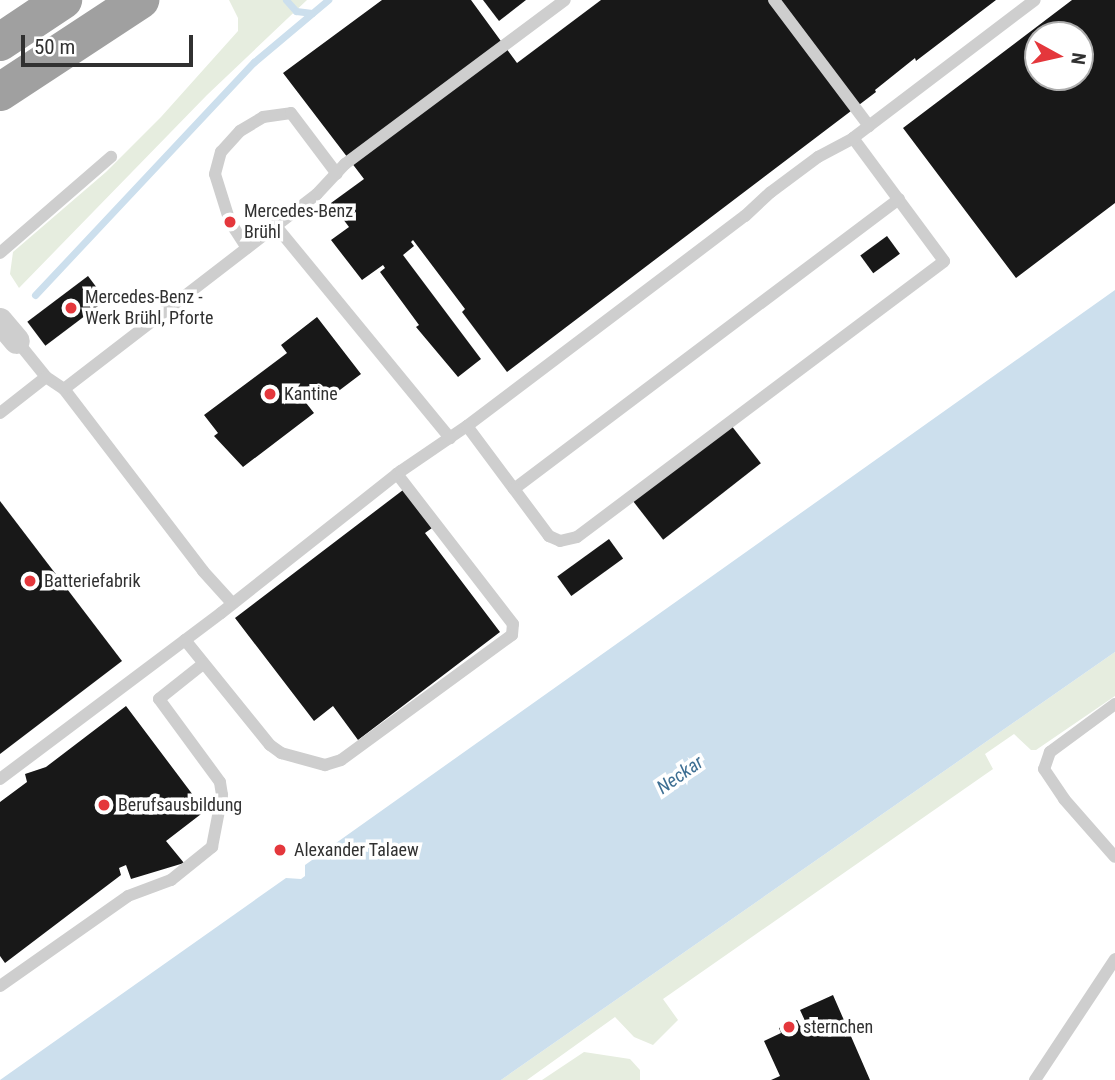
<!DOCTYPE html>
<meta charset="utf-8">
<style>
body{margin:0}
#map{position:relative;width:1115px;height:1080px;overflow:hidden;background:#fff;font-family:"Roboto Condensed",sans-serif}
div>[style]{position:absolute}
.green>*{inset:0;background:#e6eddf}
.water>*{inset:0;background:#ccdfed}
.stream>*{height:7px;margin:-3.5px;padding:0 3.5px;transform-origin:3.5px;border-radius:3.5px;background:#ccdfed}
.building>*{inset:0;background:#181818;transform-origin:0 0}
.service>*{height:12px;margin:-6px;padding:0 6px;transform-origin:6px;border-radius:6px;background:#cecece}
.minor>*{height:26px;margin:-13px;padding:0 13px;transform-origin:13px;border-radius:13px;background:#cecece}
.trunk>*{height:38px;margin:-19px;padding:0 19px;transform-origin:19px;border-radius:19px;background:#a0a0a0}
.dots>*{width:19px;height:19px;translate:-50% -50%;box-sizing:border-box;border:4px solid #fff;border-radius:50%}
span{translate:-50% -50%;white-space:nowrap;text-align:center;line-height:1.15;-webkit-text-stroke:7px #fff;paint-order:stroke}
.poi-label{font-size:18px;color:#313131}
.left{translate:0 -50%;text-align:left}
.water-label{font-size:19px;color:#3e6f93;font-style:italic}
.north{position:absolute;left:1024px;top:21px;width:70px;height:70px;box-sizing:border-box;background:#fff;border:2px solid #adadad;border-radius:50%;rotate:98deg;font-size:19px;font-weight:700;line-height:28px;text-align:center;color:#313131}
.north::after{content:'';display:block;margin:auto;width:24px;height:32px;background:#e4373c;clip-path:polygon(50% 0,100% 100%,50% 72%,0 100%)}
.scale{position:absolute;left:21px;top:35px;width:172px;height:32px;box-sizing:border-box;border:4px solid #313131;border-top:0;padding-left:9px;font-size:21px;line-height:24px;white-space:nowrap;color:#313131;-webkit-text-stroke:5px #fff;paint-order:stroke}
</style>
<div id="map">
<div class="green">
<i style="clip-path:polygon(229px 0,307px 0,207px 95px,19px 288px,10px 274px,13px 252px,106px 172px,161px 117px,238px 31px,238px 18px)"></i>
<i style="clip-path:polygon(1115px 652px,1115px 696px,1036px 750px,1031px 750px,1014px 734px,985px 754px,993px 769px,663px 999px,678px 1020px,653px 1045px,634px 1037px,615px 1017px,527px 1080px,501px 1080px)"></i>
<i style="clip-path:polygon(584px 1052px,630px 1059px,640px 1070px,640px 1080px,542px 1080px)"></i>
</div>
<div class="water">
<i style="clip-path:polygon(1115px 290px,1115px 652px,501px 1080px,0 1080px,286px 878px,301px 879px,305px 876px,305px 865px)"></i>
</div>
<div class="stream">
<i style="left:286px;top:0;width:15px;rotate:48deg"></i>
<i style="left:296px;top:11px;width:16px;rotate:7deg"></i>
<i style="left:35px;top:295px;width:320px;rotate:-46.8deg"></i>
<i style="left:254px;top:62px;width:97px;rotate:-40deg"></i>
</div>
<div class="building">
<i style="clip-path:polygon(382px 0,471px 0,517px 63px,601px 0,996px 0,916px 61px,915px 58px,875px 90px,876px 92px,507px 372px,462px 312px,465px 309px,413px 240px,411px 242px,414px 246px,403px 255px,481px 359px,458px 377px,416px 327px,419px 325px,380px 272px,385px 268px,383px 265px,362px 280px,331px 240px,349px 227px,331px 203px,364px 179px,283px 73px)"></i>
<i style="clip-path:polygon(483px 0,526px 0,499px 21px)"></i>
<i style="clip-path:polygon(evenodd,1072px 0,1115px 0,1115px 203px,1016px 278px,903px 128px,1072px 0,1038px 35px,1080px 35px,1080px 77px,1038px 77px,1038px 35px)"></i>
<i style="left:887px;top:236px;width:22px;height:33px;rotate:54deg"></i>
<i style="left:88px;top:276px;width:30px;height:76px;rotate:53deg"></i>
<i style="clip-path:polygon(317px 317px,361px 374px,324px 402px,314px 390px,303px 399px,314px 413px,243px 467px,214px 436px,218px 433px,204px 415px,287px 353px,281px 345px)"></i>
<i style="left:727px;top:420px;width:55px;height:124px;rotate:52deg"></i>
<i style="clip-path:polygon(403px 490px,432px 528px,425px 533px,500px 632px,358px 740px,333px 706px,314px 721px,235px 618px)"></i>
<i style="clip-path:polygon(0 501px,122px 661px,0 754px)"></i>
<i style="left:609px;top:539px;width:24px;height:64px;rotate:54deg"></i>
<i style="clip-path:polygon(126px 706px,205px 811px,166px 841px,184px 863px,131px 879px,126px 865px,119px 868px,121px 875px,5px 963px,0 956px,0 802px,27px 782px,25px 774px,46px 767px)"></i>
<i style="clip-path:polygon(833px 995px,870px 1080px,771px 1080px,780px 1076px,764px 1041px,781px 1033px,779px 1028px,797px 1020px,800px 1026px,806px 1023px,800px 1010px)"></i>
</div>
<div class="service">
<i style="left:774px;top:0;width:158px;rotate:53deg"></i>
<i style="left:275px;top:225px;width:276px;rotate:50.6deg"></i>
<i style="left:247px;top:248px;width:31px;rotate:-123deg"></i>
<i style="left:230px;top:222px;width:50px;rotate:-107.4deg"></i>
<i style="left:215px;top:174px;width:23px;rotate:-75deg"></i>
<i style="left:221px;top:152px;width:28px;rotate:-48deg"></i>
<i style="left:240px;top:131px;width:27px;rotate:-31deg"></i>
<i style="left:263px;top:117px;width:28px;rotate:-8deg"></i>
<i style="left:291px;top:113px;width:76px;rotate:53deg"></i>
<i style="left:0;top:253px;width:147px;rotate:-40.9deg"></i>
<i style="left:17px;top:341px;width:46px;rotate:51.1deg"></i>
<i style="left:46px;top:377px;width:22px;rotate:34deg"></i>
<i style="left:64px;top:389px;width:229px;rotate:52.6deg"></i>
<i style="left:203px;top:571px;width:43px;rotate:47.8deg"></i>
<i style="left:64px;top:389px;width:319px;rotate:-37.6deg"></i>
<i style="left:317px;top:194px;width:41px;rotate:-47deg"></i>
<i style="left:345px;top:164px;width:274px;rotate:-36.7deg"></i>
<i style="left:0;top:413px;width:58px;rotate:-38deg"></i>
<i style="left:467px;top:426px;width:79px;rotate:53.3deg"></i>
<i style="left:514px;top:489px;width:482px;rotate:-37deg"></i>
<i style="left:514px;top:489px;width:59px;rotate:53.3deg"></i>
<i style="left:549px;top:536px;width:12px;rotate:24deg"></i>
<i style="left:560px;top:541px;width:17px;rotate:-13deg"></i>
<i style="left:577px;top:537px;width:459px;rotate:-36.9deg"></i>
<i style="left:944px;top:261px;width:153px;rotate:-126.5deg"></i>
<i style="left:185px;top:640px;width:135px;rotate:51deg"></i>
<i style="left:270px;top:745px;width:14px;rotate:36deg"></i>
<i style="left:281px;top:753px;width:46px;rotate:15.3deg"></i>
<i style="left:325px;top:765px;width:17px;rotate:-17deg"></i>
<i style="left:341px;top:760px;width:212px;rotate:-36.2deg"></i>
<i style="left:512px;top:635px;width:11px;rotate:-85deg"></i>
<i style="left:513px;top:624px;width:190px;rotate:-127.7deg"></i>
<i style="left:1115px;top:704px;width:81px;rotate:143.6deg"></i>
<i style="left:1050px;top:752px;width:18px;rotate:109deg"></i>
<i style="left:1044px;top:769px;width:36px;rotate:56deg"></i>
<i style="left:1064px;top:799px;width:77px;rotate:48.7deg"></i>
<i style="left:0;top:779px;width:276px;rotate:-36.9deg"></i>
<i style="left:221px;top:613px;width:229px;rotate:-38.3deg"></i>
<i style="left:401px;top:471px;width:80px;rotate:-34.3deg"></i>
<i style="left:467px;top:426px;width:348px;rotate:-37.1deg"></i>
<i style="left:745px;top:216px;width:35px;rotate:-43deg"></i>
<i style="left:771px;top:192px;width:59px;rotate:-36.7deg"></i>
<i style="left:818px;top:157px;width:40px;rotate:-28deg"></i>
<i style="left:853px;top:138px;width:228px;rotate:-37.2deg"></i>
<i style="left:0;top:986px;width:156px;rotate:-35.1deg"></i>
<i style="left:128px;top:896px;width:46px;rotate:-20.4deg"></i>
<i style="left:171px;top:880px;width:53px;rotate:-38.8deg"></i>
<i style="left:212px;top:847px;width:53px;rotate:-79.1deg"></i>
<i style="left:222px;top:795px;width:13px;rotate:-99deg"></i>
<i style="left:220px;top:782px;width:103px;rotate:-126.3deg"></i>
<i style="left:159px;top:699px;width:56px;rotate:-38.5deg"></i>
<i style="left:1035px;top:1080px;width:145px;rotate:-56.5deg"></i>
</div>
<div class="minor">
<i style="left:0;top:321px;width:26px;rotate:50deg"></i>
</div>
<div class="trunk">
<i style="left:0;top:42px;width:76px;rotate:-33.7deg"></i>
<i style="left:0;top:92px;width:168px;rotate:-33.3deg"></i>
</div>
<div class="dots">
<i style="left:230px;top:222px;background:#e4373c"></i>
<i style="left:71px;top:308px;background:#e4373c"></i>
<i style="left:270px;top:394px;background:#e4373c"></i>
<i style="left:30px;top:581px;background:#e4373c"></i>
<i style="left:104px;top:805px;background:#e4373c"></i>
<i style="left:280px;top:850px;background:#e4373c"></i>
<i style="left:789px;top:1027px;background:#e4373c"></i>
</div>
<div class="poi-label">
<span class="left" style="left:244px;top:222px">Mercedes-Benz<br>Brühl</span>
<span class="left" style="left:85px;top:308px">Mercedes-Benz -<br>Werk Brühl, Pforte</span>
<span class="left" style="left:284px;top:394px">Kantine</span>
<span class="left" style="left:44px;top:581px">Batteriefabrik</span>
<span class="left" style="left:118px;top:805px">Berufsausbildung</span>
<span class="left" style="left:294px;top:850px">Alexander Talaew</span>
<span class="left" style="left:803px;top:1027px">sternchen</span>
</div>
<div class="water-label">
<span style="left:680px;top:775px;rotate:-35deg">Neckar</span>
</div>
<div class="north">N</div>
<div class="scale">50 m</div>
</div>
